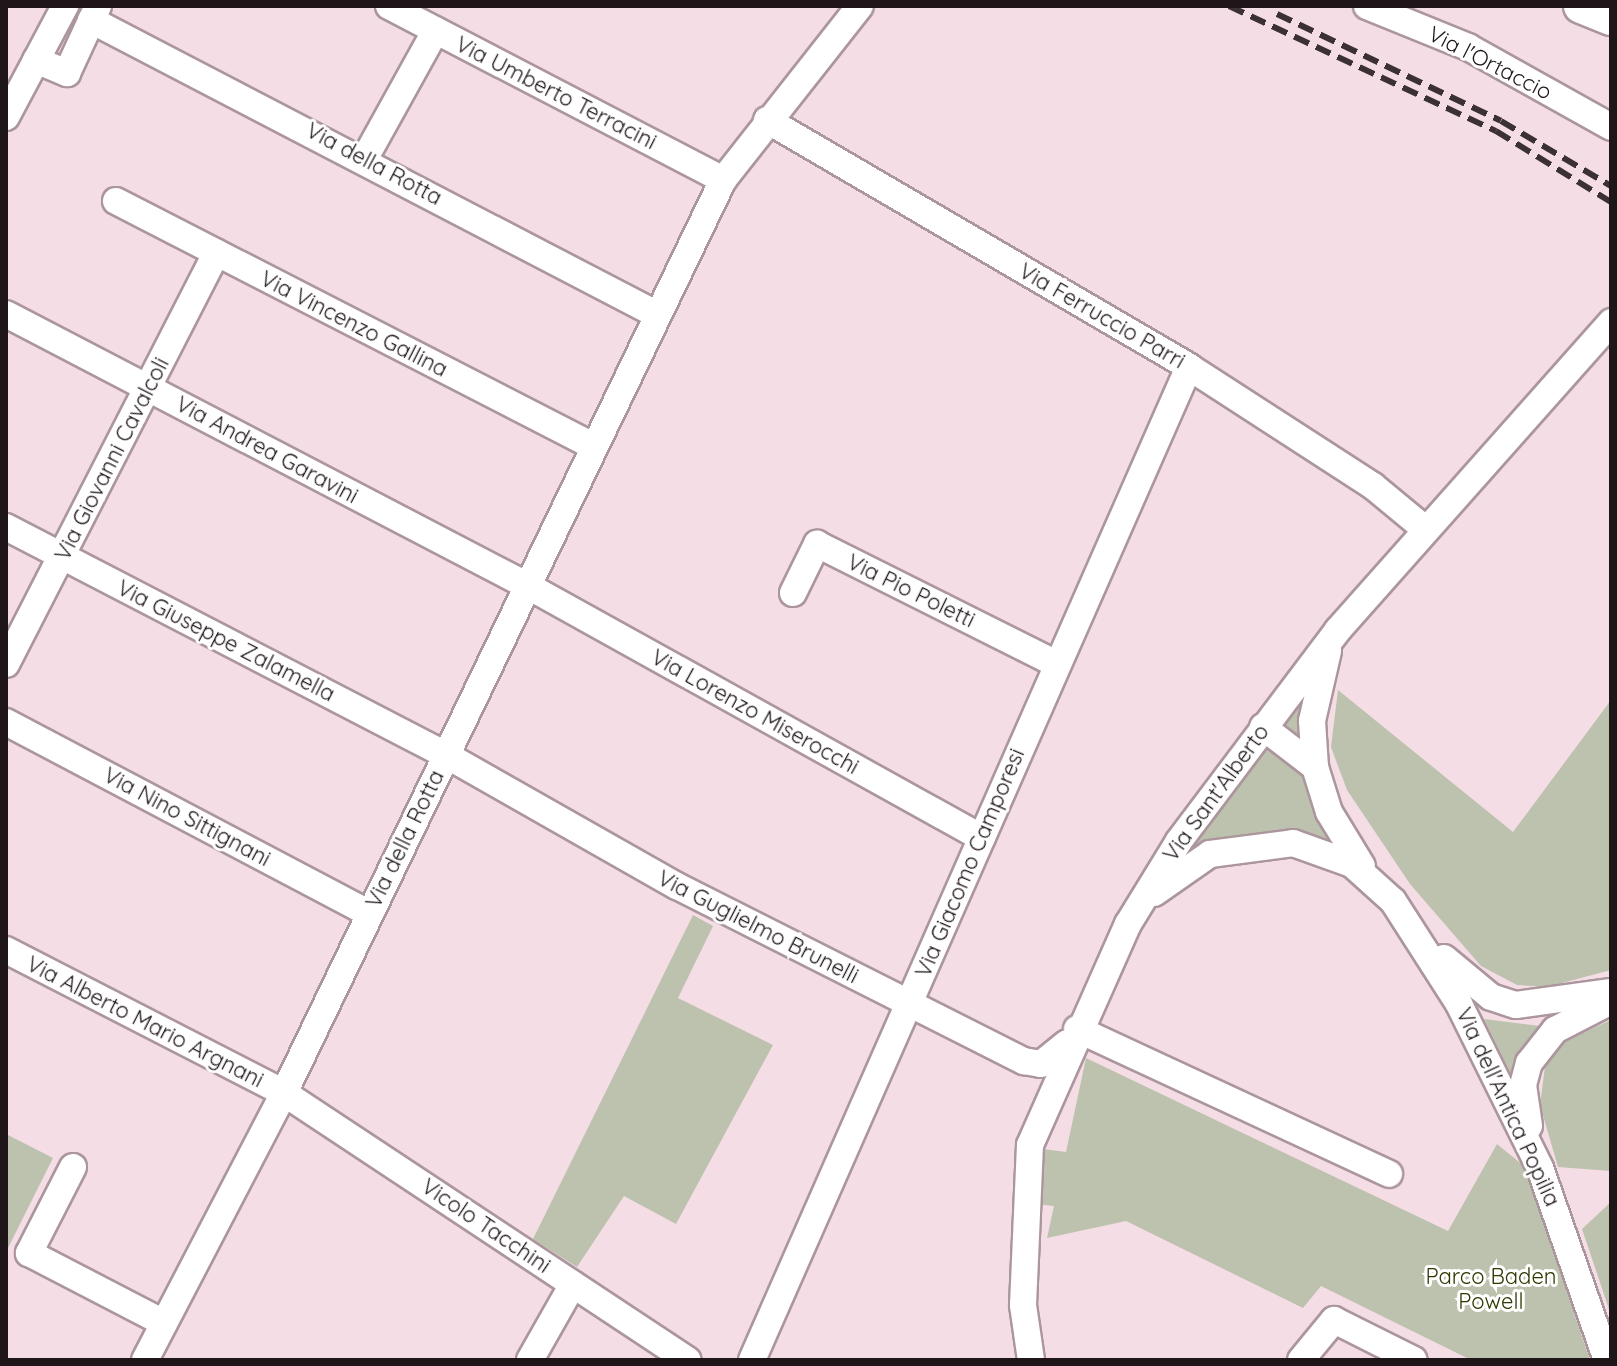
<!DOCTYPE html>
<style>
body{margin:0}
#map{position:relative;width:1617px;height:1366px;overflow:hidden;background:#f5dde5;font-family:Quicksand,sans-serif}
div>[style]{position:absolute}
.green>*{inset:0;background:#bcc2ad}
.roads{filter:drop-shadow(2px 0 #ac969d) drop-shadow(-2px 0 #ac969d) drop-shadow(0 2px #ac969d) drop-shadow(0 -2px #ac969d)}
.minor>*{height:26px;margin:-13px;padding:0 13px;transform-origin:13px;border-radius:13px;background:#fff}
.major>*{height:34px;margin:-17px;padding:0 17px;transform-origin:17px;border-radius:17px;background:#fff}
.rail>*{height:6px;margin-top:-3px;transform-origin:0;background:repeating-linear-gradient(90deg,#3b3134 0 16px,transparent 0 24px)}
span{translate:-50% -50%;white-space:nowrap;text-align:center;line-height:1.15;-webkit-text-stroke:6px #fff;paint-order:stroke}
.street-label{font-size:22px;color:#1e1619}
.park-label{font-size:22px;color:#2f3800}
.frame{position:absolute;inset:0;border:8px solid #1e1619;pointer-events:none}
</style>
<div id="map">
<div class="green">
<i style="clip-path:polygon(1310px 683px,1308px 744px,1280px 721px)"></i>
<i style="clip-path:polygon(1338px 690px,1513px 832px,1611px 700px,1611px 970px,1547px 987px,1517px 985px,1481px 966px,1410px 884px,1347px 790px,1331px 747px)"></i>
<i style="clip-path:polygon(1264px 744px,1304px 765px,1337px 843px,1251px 833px,1191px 853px,1187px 844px)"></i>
<i style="clip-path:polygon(693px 915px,713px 926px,678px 998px,773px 1045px,676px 1224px,624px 1196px,577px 1267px,533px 1239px)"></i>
<i style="clip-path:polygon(1484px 1019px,1540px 1026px,1511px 1074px)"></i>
<i style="clip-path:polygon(1611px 1020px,1611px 1171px,1558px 1167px,1540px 1105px,1546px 1059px,1556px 1045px)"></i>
<i style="clip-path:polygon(1086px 1058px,1448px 1231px,1497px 1144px,1524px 1166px,1590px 1360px,1471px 1360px,1321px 1286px,1303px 1308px,1126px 1221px,1047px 1238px,1054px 1206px,1036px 1204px,1043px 1149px,1066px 1152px)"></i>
<i style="clip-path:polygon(6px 1134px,53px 1158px,6px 1252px)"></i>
<i style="clip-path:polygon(1611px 1202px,1611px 1315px,1582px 1229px)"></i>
</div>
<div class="roads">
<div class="minor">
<i style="left:389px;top:6px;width:377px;rotate:27.5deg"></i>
<i style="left:1367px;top:6px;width:109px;rotate:22.1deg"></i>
<i style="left:1468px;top:47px;width:164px;rotate:29.2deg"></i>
<i style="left:91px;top:20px;width:635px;rotate:27.49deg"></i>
<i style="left:36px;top:60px;width:34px;rotate:23deg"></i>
<i style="left:67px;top:73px;width:74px;rotate:-65.2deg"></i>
<i style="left:6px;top:117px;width:126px;rotate:-62deg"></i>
<i style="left:767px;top:120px;width:489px;rotate:30.3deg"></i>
<i style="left:1189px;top:367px;width:219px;rotate:32.9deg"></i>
<i style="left:1373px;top:486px;width:67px;rotate:39.6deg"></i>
<i style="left:365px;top:158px;width:146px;rotate:-61deg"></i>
<i style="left:116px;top:201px;width:536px;rotate:27.19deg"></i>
<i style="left:6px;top:314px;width:589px;rotate:27.52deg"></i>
<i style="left:528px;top:586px;width:519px;rotate:29.03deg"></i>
<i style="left:6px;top:527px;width:496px;rotate:27.4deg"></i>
<i style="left:446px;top:755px;width:266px;rotate:29.6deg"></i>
<i style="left:677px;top:886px;width:389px;rotate:26.8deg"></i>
<i style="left:1024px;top:1061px;width:17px;rotate:10deg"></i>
<i style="left:1041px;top:1064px;width:33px;rotate:-39deg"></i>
<i style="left:793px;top:593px;width:55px;rotate:-63.9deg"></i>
<i style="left:817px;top:544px;width:266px;rotate:26.6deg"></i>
<i style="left:1328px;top:651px;width:72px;rotate:102.9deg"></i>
<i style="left:1312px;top:721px;width:46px;rotate:86.3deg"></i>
<i style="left:1315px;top:767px;width:47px;rotate:72.7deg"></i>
<i style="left:1329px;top:812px;width:63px;rotate:58.6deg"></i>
<i style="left:6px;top:664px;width:462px;rotate:-62.9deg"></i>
<i style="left:6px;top:722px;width:410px;rotate:27.8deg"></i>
<i style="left:1263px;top:727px;width:66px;rotate:37.6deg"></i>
<i style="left:1154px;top:893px;width:68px;rotate:-34.9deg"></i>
<i style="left:1210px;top:854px;width:84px;rotate:-7.5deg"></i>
<i style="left:1293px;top:843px;width:63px;rotate:19.6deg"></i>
<i style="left:1352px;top:864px;width:55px;rotate:42.1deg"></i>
<i style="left:1393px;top:901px;width:122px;rotate:57.3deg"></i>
<i style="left:1459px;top:1004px;width:183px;rotate:63.7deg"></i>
<i style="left:1540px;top:1168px;width:203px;rotate:70.8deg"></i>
<i style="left:6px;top:950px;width:313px;rotate:27.2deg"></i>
<i style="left:284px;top:1093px;width:484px;rotate:33.5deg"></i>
<i style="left:1444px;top:958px;width:61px;rotate:39.7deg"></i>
<i style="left:1491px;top:997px;width:26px;rotate:18deg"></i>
<i style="left:1516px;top:1005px;width:96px;rotate:-7.8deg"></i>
<i style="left:1077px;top:1029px;width:344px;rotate:24.9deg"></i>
<i style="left:1529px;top:1126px;width:41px;rotate:-98.3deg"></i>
<i style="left:1523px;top:1085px;width:23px;rotate:-75deg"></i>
<i style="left:1529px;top:1063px;width:42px;rotate:-51.8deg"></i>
<i style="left:1555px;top:1030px;width:59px;rotate:-27.4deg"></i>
<i style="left:73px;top:1167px;width:97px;rotate:117.1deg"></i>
<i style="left:29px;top:1253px;width:152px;rotate:27.4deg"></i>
<i style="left:145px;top:1360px;width:301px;rotate:-62.5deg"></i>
<i style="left:284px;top:1093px;width:1013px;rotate:-64.32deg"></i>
<i style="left:723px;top:180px;width:221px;rotate:-51.8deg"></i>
<i style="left:530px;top:1360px;width:87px;rotate:-60.5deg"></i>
<i style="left:752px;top:1360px;width:1085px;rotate:-66.25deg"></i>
<i style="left:1031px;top:1360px;width:56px;rotate:-98.3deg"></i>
<i style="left:1023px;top:1305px;width:160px;rotate:-87.5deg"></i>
<i style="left:1030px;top:1145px;width:242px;rotate:-66.1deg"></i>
<i style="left:1128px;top:924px;width:97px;rotate:-58.4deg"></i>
<i style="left:1179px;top:841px;width:264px;rotate:-53deg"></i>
<i style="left:1338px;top:630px;width:412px;rotate:-48.4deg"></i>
<i style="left:1301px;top:1360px;width:52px;rotate:-50.5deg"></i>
<i style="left:1334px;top:1320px;width:89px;rotate:26.6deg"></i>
</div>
<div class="major">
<i style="left:1581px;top:6px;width:32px;rotate:22deg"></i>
</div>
</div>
<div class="rail">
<i style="left:1229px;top:6px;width:295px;rotate:25.1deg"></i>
<i style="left:1496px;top:131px;width:135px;rotate:31.7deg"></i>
<i style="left:1277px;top:14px;width:248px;rotate:25.5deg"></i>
<i style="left:1501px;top:121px;width:128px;rotate:30.6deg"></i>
</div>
<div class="street-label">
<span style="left:1490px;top:63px;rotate:27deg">Via l'Ortaccio</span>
<span style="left:556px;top:93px;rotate:27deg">Via Umberto Terracini</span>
<span style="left:374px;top:164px;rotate:28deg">Via della Rotta</span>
<span style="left:1102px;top:316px;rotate:30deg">Via Ferruccio Parri</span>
<span style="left:354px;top:324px;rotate:27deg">Via Vincenzo Gallina</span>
<span style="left:267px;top:450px;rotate:28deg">Via Andrea Garavini</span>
<span style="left:112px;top:459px;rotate:-63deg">Via Giovanni Cavalcoli</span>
<span style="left:911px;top:591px;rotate:26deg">Via Pio Poletti</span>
<span style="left:226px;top:641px;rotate:27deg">Via Giuseppe Zalamella</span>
<span style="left:755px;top:712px;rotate:29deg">Via Lorenzo Miserocchi</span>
<span style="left:1216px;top:793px;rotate:-54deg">Via Sant'Alberto</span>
<span style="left:187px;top:817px;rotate:28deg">Via Nino Sittignani</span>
<span style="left:405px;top:839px;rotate:-64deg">Via della Rotta</span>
<span style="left:970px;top:863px;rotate:-67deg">Via Giacomo Camporesi</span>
<span style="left:758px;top:927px;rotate:27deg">Via Guglielmo Brunelli</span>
<span style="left:145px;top:1022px;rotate:27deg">Via Alberto Mario Argnani</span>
<span style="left:1508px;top:1107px;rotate:65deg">Via dell'Antica Popilia</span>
<span style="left:486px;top:1226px;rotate:34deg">Vicolo Tacchini</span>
</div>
<div class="park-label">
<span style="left:1491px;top:1289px">Parco Baden<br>Powell</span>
</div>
<div class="frame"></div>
</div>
